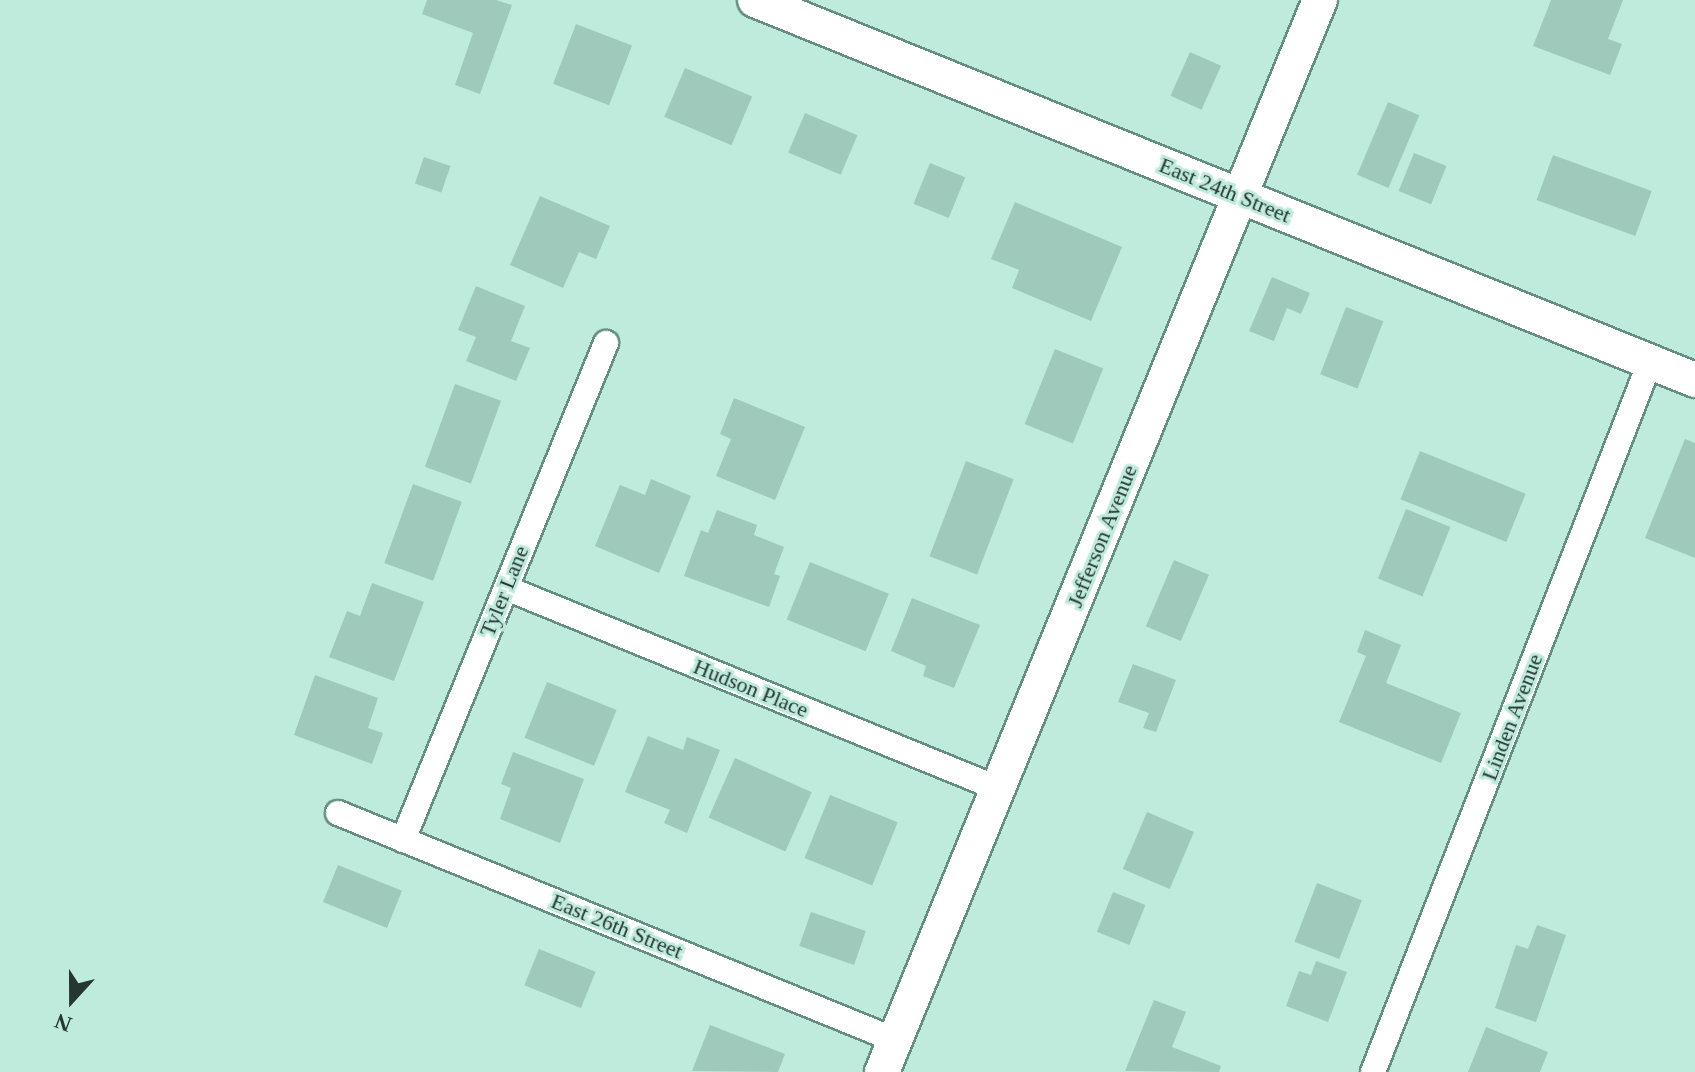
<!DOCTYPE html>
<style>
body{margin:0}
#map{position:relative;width:1695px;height:1072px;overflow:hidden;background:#bfebdd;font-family:Georgia,serif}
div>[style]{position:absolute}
.building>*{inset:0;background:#9ec9bb;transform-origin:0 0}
.roads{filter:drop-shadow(2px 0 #668f83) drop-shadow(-2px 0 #668f83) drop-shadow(0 2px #668f83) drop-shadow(0 -2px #668f83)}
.street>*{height:24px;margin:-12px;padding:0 12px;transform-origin:12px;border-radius:12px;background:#fff}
.secondary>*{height:34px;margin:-17px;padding:0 17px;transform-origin:17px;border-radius:17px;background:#fff}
span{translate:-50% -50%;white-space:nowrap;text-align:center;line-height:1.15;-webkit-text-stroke:6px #bfebdd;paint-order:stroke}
.street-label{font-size:22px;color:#263732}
.north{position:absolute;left:32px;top:960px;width:80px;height:80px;-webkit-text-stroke:6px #bfebdd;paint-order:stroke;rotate:201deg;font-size:22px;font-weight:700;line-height:32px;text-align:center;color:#263732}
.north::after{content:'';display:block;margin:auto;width:28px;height:36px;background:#263732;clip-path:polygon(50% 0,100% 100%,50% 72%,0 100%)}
</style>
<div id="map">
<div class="building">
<i style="clip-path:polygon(427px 0,496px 0,512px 5px,480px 94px,455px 85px,473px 33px,422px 14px)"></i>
<i style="clip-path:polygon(1551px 0,1623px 0,1608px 39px,1622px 44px,1610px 75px,1533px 46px)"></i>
<i style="left:576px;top:24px;width:60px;height:64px;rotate:21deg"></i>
<i style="left:1190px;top:52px;width:34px;height:48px;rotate:24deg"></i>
<i style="left:685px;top:68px;width:73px;height:53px;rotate:23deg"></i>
<i style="left:1388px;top:102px;width:34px;height:79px;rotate:23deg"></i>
<i style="left:805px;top:113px;width:57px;height:43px;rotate:23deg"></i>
<i style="left:1414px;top:153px;width:35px;height:41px;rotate:22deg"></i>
<i style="left:1553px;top:155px;width:105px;height:48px;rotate:20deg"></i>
<i style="left:424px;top:157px;width:28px;height:28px;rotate:19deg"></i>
<i style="left:930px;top:163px;width:38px;height:44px;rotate:22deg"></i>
<i style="clip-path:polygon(540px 196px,610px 226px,596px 259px,579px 252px,563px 288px,510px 265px)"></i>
<i style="clip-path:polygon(1015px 202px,1122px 247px,1091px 321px,1012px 288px,1019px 270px,991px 259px)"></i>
<i style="clip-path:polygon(1272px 277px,1310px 293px,1301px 314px,1287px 308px,1274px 341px,1249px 331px)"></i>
<i style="clip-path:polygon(476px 286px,525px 306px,511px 341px,530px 348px,516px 381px,466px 361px,476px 337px,458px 330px)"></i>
<i style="left:1346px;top:307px;width:40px;height:72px;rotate:21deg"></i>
<i style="left:1055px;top:349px;width:52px;height:81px;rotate:22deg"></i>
<i style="left:455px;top:384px;width:49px;height:88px;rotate:20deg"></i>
<i style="clip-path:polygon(734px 398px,805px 427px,775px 500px,716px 476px,731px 439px,720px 434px)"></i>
<i style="clip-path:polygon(1685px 439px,1695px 443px,1695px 558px,1645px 538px)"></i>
<i style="left:1420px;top:451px;width:114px;height:52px;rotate:22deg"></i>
<i style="left:966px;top:461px;width:51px;height:102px;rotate:21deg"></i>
<i style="clip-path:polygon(651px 479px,691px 496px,659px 573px,595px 546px,620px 485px,645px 495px)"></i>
<i style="left:413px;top:484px;width:52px;height:84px;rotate:20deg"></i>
<i style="left:1406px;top:509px;width:48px;height:75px;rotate:22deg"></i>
<i style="clip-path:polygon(717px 510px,757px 525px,754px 535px,784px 547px,774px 574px,780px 576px,769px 607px,684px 576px,701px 530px,708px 533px)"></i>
<i style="left:1174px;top:560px;width:38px;height:72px;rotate:23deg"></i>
<i style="left:810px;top:562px;width:85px;height:62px;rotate:22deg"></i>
<i style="clip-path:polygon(372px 583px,424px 602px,394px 681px,329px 657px,347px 611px,360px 616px)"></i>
<i style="clip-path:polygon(912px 598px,980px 625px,954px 688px,923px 676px,926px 666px,891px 651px)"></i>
<i style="clip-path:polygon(1365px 630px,1401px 645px,1386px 683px,1461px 713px,1441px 763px,1339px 722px,1366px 656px,1357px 652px)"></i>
<i style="clip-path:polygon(1133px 664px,1176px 680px,1156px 732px,1143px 728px,1149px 713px,1118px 702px)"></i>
<i style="clip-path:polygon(315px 675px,378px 698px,368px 728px,383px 733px,372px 764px,294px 735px)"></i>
<i style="left:547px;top:682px;width:75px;height:60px;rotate:22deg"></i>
<i style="clip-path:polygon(648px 736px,683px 750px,687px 737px,720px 750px,687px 833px,664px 823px,670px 810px,625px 792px)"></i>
<i style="clip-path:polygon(513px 752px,584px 779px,560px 843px,500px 819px,511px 788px,501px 784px)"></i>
<i style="left:735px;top:758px;width:84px;height:65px;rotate:24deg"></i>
<i style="left:830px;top:795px;width:73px;height:68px;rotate:22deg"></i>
<i style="left:1147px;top:812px;width:51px;height:62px;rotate:23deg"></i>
<i style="left:338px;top:865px;width:69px;height:40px;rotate:22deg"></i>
<i style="left:1317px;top:883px;width:48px;height:63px;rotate:21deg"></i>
<i style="left:1113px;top:892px;width:35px;height:43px;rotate:22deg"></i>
<i style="left:811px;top:912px;width:58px;height:36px;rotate:19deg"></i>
<i style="clip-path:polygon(1537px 925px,1566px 935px,1536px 1022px,1495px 1008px,1516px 945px,1528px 949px)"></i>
<i style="left:539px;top:949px;width:61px;height:39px;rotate:22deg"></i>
<i style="clip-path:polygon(1316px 961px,1347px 972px,1328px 1022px,1286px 1006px,1299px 971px,1311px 975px)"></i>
<i style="clip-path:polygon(1154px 1000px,1186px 1012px,1172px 1047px,1221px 1066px,1219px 1072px,1125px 1071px)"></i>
<i style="clip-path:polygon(710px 1025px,785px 1054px,778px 1072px,692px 1071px)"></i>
<i style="clip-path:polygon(1486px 1027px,1548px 1052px,1540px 1072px,1468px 1072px)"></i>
</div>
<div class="roads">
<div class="street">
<i style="left:506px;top:588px;width:530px;rotate:22.16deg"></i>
<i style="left:338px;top:813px;width:601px;rotate:22.17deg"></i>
<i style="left:403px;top:840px;width:537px;rotate:-67.78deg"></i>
<i style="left:1373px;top:1072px;width:762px;rotate:-68.69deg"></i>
</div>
<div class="secondary">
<i style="left:755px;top:0;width:1014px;rotate:22.01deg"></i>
<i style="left:882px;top:1072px;width:1158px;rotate:-67.78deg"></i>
</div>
</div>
<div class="street-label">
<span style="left:1225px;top:190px;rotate:22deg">East 24th Street</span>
<span style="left:1102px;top:536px;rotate:-68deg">Jefferson Avenue</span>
<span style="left:504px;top:591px;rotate:-68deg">Tyler Lane</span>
<span style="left:751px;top:688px;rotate:22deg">Hudson Place</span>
<span style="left:1512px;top:717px;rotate:-69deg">Linden Avenue</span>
<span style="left:617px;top:926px;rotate:22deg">East 26th Street</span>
</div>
<div class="north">N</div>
</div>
